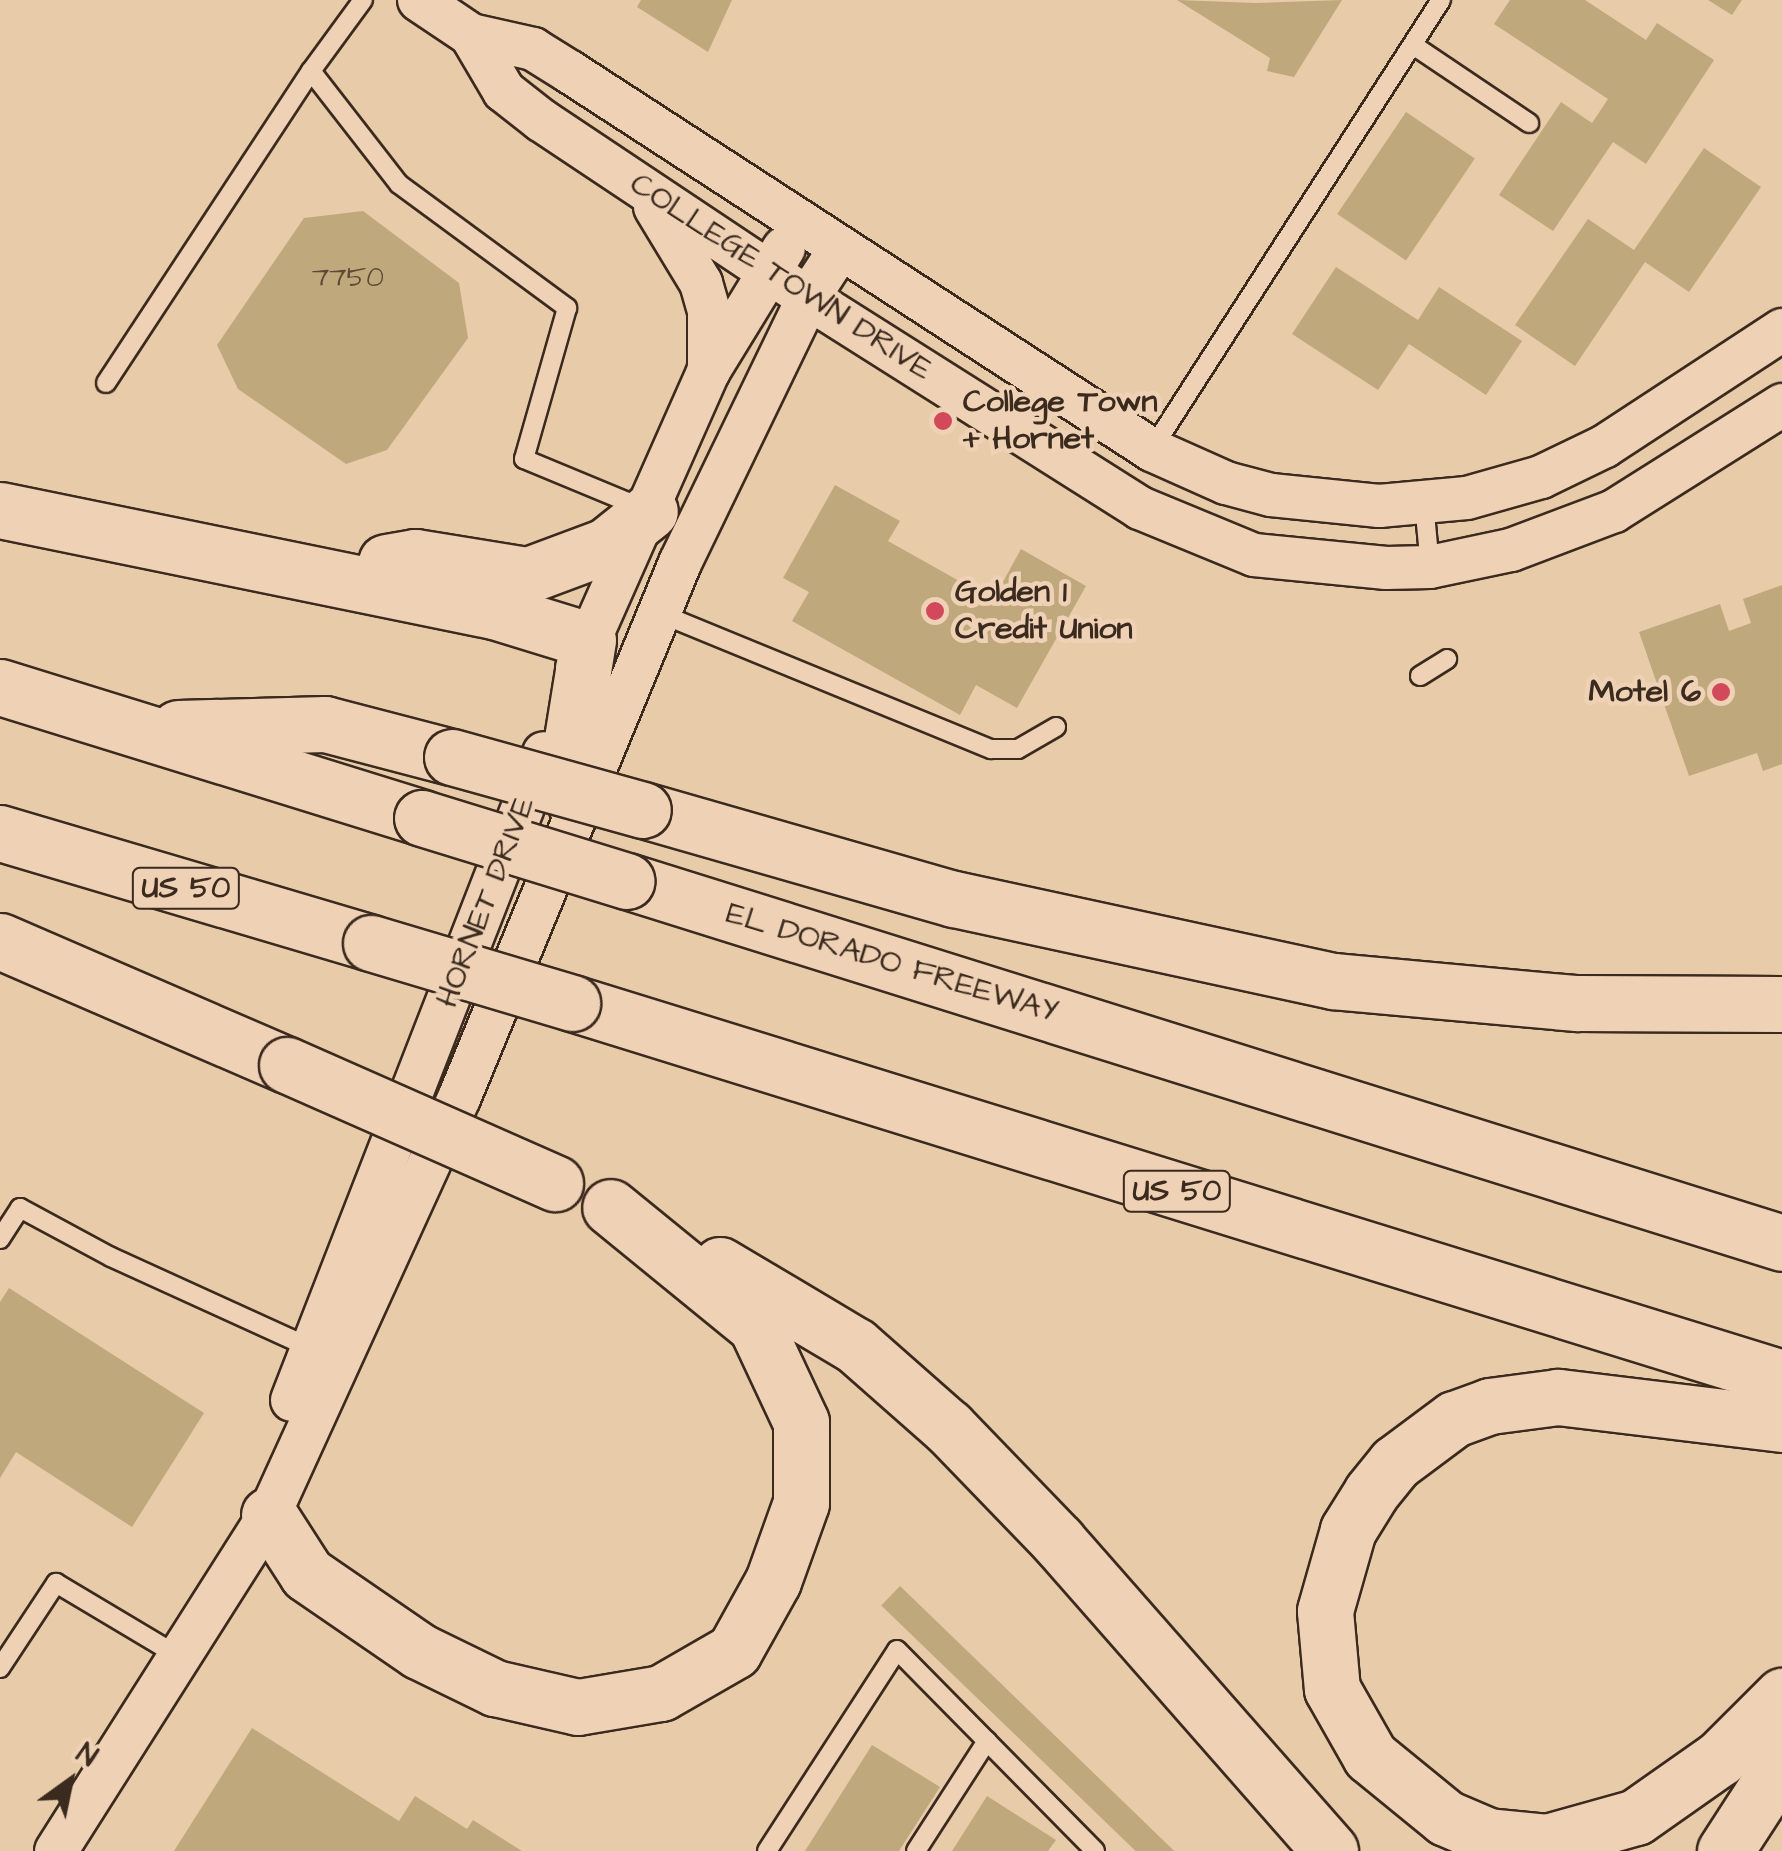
<!DOCTYPE html>
<style>
body{margin:0}
#map{position:relative;width:1782px;height:1851px;overflow:hidden;background:#e8cba9;font-family:"Architects Daughter",sans-serif}
div>[style]{position:absolute}
.building>*{inset:0;background:#c0a87d;transform-origin:0 0}
.roads{filter:drop-shadow(2px 0 #3b2a1e) drop-shadow(-2px 0 #3b2a1e) drop-shadow(0 2px #3b2a1e) drop-shadow(0 -2px #3b2a1e)}
.service>*{height:18px;margin:-9px;padding:0 9px;transform-origin:9px;border-radius:9px;background:#efd2b6}
.tertiary>*{height:42px;margin:-21px;padding:0 21px;transform-origin:21px;border-radius:21px;background:#efd2b6}
.primary>*{height:55px;margin:-27.5px;padding:0 27.5px;transform-origin:27.5px;border-radius:27.5px;background:#efd2b6}
.motorway>*{height:55px;margin:-27.5px;padding:0 27.5px;transform-origin:27.5px;border-radius:27.5px;background:#efd2b6}
.bridges{filter:drop-shadow(2px 0 #3b2a1e) drop-shadow(-2px 0 #3b2a1e) drop-shadow(0 2px #3b2a1e) drop-shadow(0 -2px #3b2a1e)}
.motorway-bridge>*{height:55px;margin:-27.5px;padding:0 27.5px;transform-origin:27.5px;border-radius:27.5px;background:#efd2b6}
.dots>*{width:28px;height:28px;translate:-50% -50%;box-sizing:border-box;border:5px solid #efd2b6;border-radius:50%}
span{translate:-50% -50%;white-space:nowrap;text-align:center;line-height:1.15;-webkit-text-stroke:9px #efd2b6;paint-order:stroke}
.number-label{font-size:28px;color:#5c4a36}
.number-label span{-webkit-text-stroke-width:0}
.shield-label span{padding:2px 8px;background:#efd2b6;border:2px solid;border-radius:8px;-webkit-text-stroke-width:0}
.shield-label{font-size:30px;color:#3b2a1e;font-weight:700}
.street-label{font-size:32px;color:#3b2a1e}
.poi-label{font-size:32px;color:#3b2a1e;font-weight:700}
.left{translate:0 -50%;text-align:left}
.right{translate:-100% -50%;text-align:right}
.north{position:absolute;left:20px;top:1731px;width:100px;height:100px;-webkit-text-stroke:8px #efd2b6;paint-order:stroke;rotate:33deg;font-size:28px;font-weight:700;line-height:40px;text-align:center;color:#3b2a1e}
.north::after{content:'';display:block;margin:auto;width:35px;height:45px;background:#3b2a1e;clip-path:polygon(50% 0,100% 100%,50% 72%,0 100%)}
</style>
<div id="map">
<div class="building">
<i style="clip-path:polygon(641px 0,732px 0,708px 52px,637px 7px)"></i>
<i style="clip-path:polygon(1177px 0,1256px 3px,1342px 0,1294px 77px,1267px 71px,1270px 58px)"></i>
<i style="clip-path:polygon(1510px 0,1585px 0,1646px 40px,1657px 23px,1714px 60px,1646px 164px,1613px 142px,1553px 231px,1499px 195px,1561px 102px,1592px 123px,1608px 99px,1494px 24px)"></i>
<i style="clip-path:polygon(1708px 0,1742px 0,1732px 15px)"></i>
<i style="left:1406px;top:112px;width:83px;height:123px;rotate:34deg"></i>
<i style="clip-path:polygon(1704px 148px,1761px 187px,1689px 292px,1645px 262px,1575px 366px,1515px 325px,1588px 219px,1634px 250px)"></i>
<i style="clip-path:polygon(363px 211px,459px 283px,468px 338px,387px 450px,346px 464px,238px 389px,217px 345px,304px 218px)"></i>
<i style="clip-path:polygon(1336px 267px,1418px 320px,1439px 287px,1522px 341px,1486px 395px,1409px 344px,1378px 390px,1292px 334px)"></i>
<i style="clip-path:polygon(835px 485px,900px 521px,888px 541px,993px 600px,1021px 549px,1086px 586px,1017px 708px,976px 685px,960px 715px,792px 621px,809px 592px,783px 578px)"></i>
<i style="clip-path:polygon(1782px 585px,1782px 764px,1763px 771px,1757px 753px,1689px 776px,1639px 632px,1720px 604px,1729px 631px,1751px 623px,1743px 599px)"></i>
<i style="clip-path:polygon(9px 1288px,204px 1413px,132px 1527px,16px 1452px,0 1478px,0 1302px)"></i>
<i style="left:900px;top:1586px;width:381px;height:27px;rotate:44deg"></i>
<i style="clip-path:polygon(252px 1728px,399px 1821px,415px 1796px,467px 1829px,473px 1820px,522px 1851px,174px 1851px)"></i>
<i style="clip-path:polygon(872px 1745px,940px 1787px,899px 1851px,805px 1851px)"></i>
<i style="clip-path:polygon(987px 1796px,1056px 1840px,1048px 1851px,952px 1851px)"></i>
</div>
<div class="roads">
<div class="service">
<i style="left:1413px;top:45px;width:140px;rotate:33.9deg"></i>
<i style="left:311px;top:71px;width:88px;rotate:-53.8deg"></i>
<i style="left:106px;top:383px;width:373px;rotate:-56.7deg"></i>
<i style="left:311px;top:71px;width:143px;rotate:52.1deg"></i>
<i style="left:399px;top:184px;width:209px;rotate:36.4deg"></i>
<i style="left:567px;top:308px;width:157px;rotate:105.9deg"></i>
<i style="left:524px;top:459px;width:126px;rotate:22.5deg"></i>
<i style="left:1152px;top:449px;width:534px;rotate:-57.23deg"></i>
<i style="left:1424px;top:503px;width:63px;rotate:84.6deg"></i>
<i style="left:659px;top:613px;width:359px;rotate:22.3deg"></i>
<i style="left:991px;top:749px;width:27px"></i>
<i style="left:1018px;top:749px;width:44px;rotate:-30.1deg"></i>
<i style="left:1420px;top:676px;width:32px;rotate:-32deg"></i>
<i style="left:0;top:1239px;width:37px;rotate:-57deg"></i>
<i style="left:20px;top:1208px;width:103px;rotate:28.3deg"></i>
<i style="left:111px;top:1257px;width:222px;rotate:24.5deg"></i>
<i style="left:0;top:1668px;width:102px;rotate:-56.6deg"></i>
<i style="left:56px;top:1583px;width:141px;rotate:30.8deg"></i>
<i style="left:767px;top:1851px;width:239px;rotate:-57.1deg"></i>
<i style="left:897px;top:1650px;width:282px;rotate:45.4deg"></i>
<i style="left:916px;top:1851px;width:131px;rotate:-57.2deg"></i>
</div>
<div class="tertiary">
<i style="left:419px;top:0;width:63px;rotate:33.9deg"></i>
<i style="left:471px;top:35px;width:64px;rotate:12.7deg"></i>
<i style="left:533px;top:49px;width:44px;rotate:31.9deg"></i>
<i style="left:570px;top:72px;width:694px;rotate:33deg"></i>
<i style="left:1152px;top:450px;width:81px;rotate:24deg"></i>
<i style="left:1226px;top:483px;width:47px;rotate:14.9deg"></i>
<i style="left:1271px;top:495px;width:109px;rotate:5.8deg"></i>
<i style="left:1379px;top:506px;width:88px;rotate:-5.2deg"></i>
<i style="left:1467px;top:498px;width:77px;rotate:-15.8deg"></i>
<i style="left:1541px;top:477px;width:71px;rotate:-25.8deg"></i>
<i style="left:1605px;top:446px;width:212px;rotate:-33.2deg"></i>
<i style="left:471px;top:35px;width:65px;rotate:59.5deg"></i>
<i style="left:504px;top:91px;width:47px;rotate:38.1deg"></i>
<i style="left:541px;top:120px;width:321px;rotate:33.7deg"></i>
<i style="left:808px;top:298px;width:393px;rotate:32.3deg"></i>
<i style="left:1140px;top:508px;width:123px;rotate:22.4deg"></i>
<i style="left:1254px;top:555px;width:133px;rotate:5.6deg"></i>
<i style="left:1386px;top:568px;width:44px;rotate:-1.3deg"></i>
<i style="left:1430px;top:567px;width:83px;rotate:-11.9deg"></i>
<i style="left:1511px;top:550px;width:110px;rotate:-20.7deg"></i>
<i style="left:1614px;top:511px;width:199px;rotate:-32.2deg"></i>
<i style="left:655px;top:207px;width:89px;rotate:58.8deg"></i>
<i style="left:701px;top:283px;width:29px;rotate:74deg"></i>
<i style="left:709px;top:311px;width:60px;rotate:90deg"></i>
<i style="left:577px;top:668px;width:324px;rotate:-66.1deg"></i>
<i style="left:708px;top:372px;width:145px;rotate:-58.5deg"></i>
<i style="left:292px;top:1400px;width:694px;rotate:-68.72deg"></i>
<i style="left:56px;top:1851px;width:398px;rotate:-57.6deg"></i>
<i style="left:269px;top:1515px;width:460px;rotate:-65.5deg"></i>
<i style="left:460px;top:1096px;width:577px;rotate:-67.57deg"></i>
<i style="left:680px;top:563px;width:294px;rotate:-64.2deg"></i>
<i style="left:808px;top:298px;width:59px;rotate:-56.9deg"></i>
</div>
<div class="primary">
<i style="left:1725px;top:1851px;width:105px;rotate:-57.1deg"></i>
</div>
<div class="motorway">
<i style="left:0;top:510px;width:504px;rotate:11.56deg"></i>
<i style="left:494px;top:611px;width:98px;rotate:17.1deg"></i>
<i style="left:588px;top:640px;width:131px;rotate:99.2deg"></i>
<i style="left:567px;top:769px;width:37px;rotate:76deg"></i>
<i style="left:386px;top:562px;width:29px;rotate:-10deg"></i>
<i style="left:415px;top:557px;width:114px;rotate:9.1deg"></i>
<i style="left:528px;top:575px;width:83px;rotate:-20.4deg"></i>
<i style="left:606px;top:546px;width:56px;rotate:-38.5deg"></i>
<i style="left:0;top:687px;width:442px;rotate:17.2deg"></i>
<i style="left:178px;top:728px;width:147px;rotate:-1.6deg"></i>
<i style="left:325px;top:724px;width:131px;rotate:14.6deg"></i>
<i style="left:643px;top:810px;width:323px;rotate:16deg"></i>
<i style="left:954px;top:899px;width:388px;rotate:12.2deg"></i>
<i style="left:1333px;top:981px;width:245px;rotate:5.2deg"></i>
<i style="left:1577px;top:1003px;width:205px;rotate:0.3deg"></i>
<i style="left:0;top:833px;width:387px;rotate:16.5deg"></i>
<i style="left:627px;top:881px;width:1210px;rotate:17.4deg"></i>
<i style="left:0;top:941px;width:313px;rotate:23.4deg"></i>
<i style="left:572px;top:1003px;width:1267px;rotate:17.22deg"></i>
<i style="left:720px;top:1265px;width:158px;rotate:30.8deg"></i>
<i style="left:856px;top:1346px;width:123px;rotate:41.4deg"></i>
<i style="left:948px;top:1427px;width:158px;rotate:46deg"></i>
<i style="left:1058px;top:1541px;width:412px;rotate:48.7deg"></i>
<i style="left:1782px;top:1424px;width:226px;rotate:-173.1deg"></i>
<i style="left:1558px;top:1397px;width:69px;rotate:172.5deg"></i>
<i style="left:1490px;top:1406px;width:38px;rotate:160deg"></i>
<i style="left:1454px;top:1419px;width:74px;rotate:143.3deg"></i>
<i style="left:1395px;top:1463px;width:38px;rotate:129deg"></i>
<i style="left:1371px;top:1493px;width:44px;rotate:121.9deg"></i>
<i style="left:1348px;top:1530px;width:84px;rotate:105.9deg"></i>
<i style="left:1325px;top:1611px;width:78px;rotate:84.9deg"></i>
<i style="left:1332px;top:1689px;width:77px;rotate:60.4deg"></i>
<i style="left:1370px;top:1756px;width:98px;rotate:39.2deg"></i>
<i style="left:1446px;top:1818px;width:46px;rotate:23.2deg"></i>
<i style="left:1488px;top:1836px;width:59px;rotate:5.8deg"></i>
<i style="left:1547px;top:1842px;width:92px;rotate:-15.7deg"></i>
<i style="left:1636px;top:1817px;width:103px;rotate:-35.1deg"></i>
<i style="left:1720px;top:1758px;width:88px;rotate:-45deg"></i>
<i style="left:269px;top:1515px;width:70px;rotate:57.2deg"></i>
<i style="left:307px;top:1574px;width:136px;rotate:34.5deg"></i>
<i style="left:419px;top:1651px;width:85px;rotate:26deg"></i>
<i style="left:495px;top:1688px;width:85px;rotate:12.9deg"></i>
<i style="left:578px;top:1707px;width:84px;rotate:-9.6deg"></i>
<i style="left:661px;top:1693px;width:84px;rotate:-29.9deg"></i>
<i style="left:734px;top:1651px;width:80px;rotate:-60.9deg"></i>
<i style="left:773px;top:1581px;width:83px;rotate:-70.3deg"></i>
<i style="left:801px;top:1503px;width:81px;rotate:-90deg"></i>
<i style="left:801px;top:1422px;width:106px;rotate:-115.1deg"></i>
<i style="left:756px;top:1326px;width:188px;rotate:-140.8deg"></i>
</div>
</div>
<div class="bridges">
<div class="motorway-bridge">
<i style="left:452px;top:757px;width:198px;rotate:15.5deg"></i>
<i style="left:422px;top:818px;width:214px;rotate:17.1deg"></i>
<i style="left:371px;top:943px;width:210px;rotate:16.6deg"></i>
<i style="left:287px;top:1065px;width:293px;rotate:23.8deg"></i>
</div>
</div>
<div class="dots">
<i style="left:943px;top:421px;background:#d1495b"></i>
<i style="left:935px;top:611px;background:#d1495b"></i>
<i style="left:1721px;top:692px;background:#d1495b"></i>
</div>
<div class="number-label">
<span style="left:348px;top:278px">7750</span>
</div>
<div class="shield-label">
<span style="left:186px;top:888px">US 50</span>
<span style="left:1177px;top:1191px">US 50</span>
</div>
<div class="street-label">
<span style="left:781px;top:277px;rotate:33deg">COLLEGE TOWN DRIVE</span>
<span style="left:486px;top:902px;rotate:-69deg">HORNET DRIVE</span>
<span style="left:892px;top:963px;rotate:17deg">EL DORADO FREEWAY</span>
</div>
<div class="poi-label">
<span class="left" style="left:963px;top:421px">College Town<br>+ Hornet</span>
<span class="left" style="left:955px;top:611px">Golden 1<br>Credit Union</span>
<span class="right" style="left:1701px;top:692px">Motel 6</span>
</div>
<div class="north">N</div>
</div>
